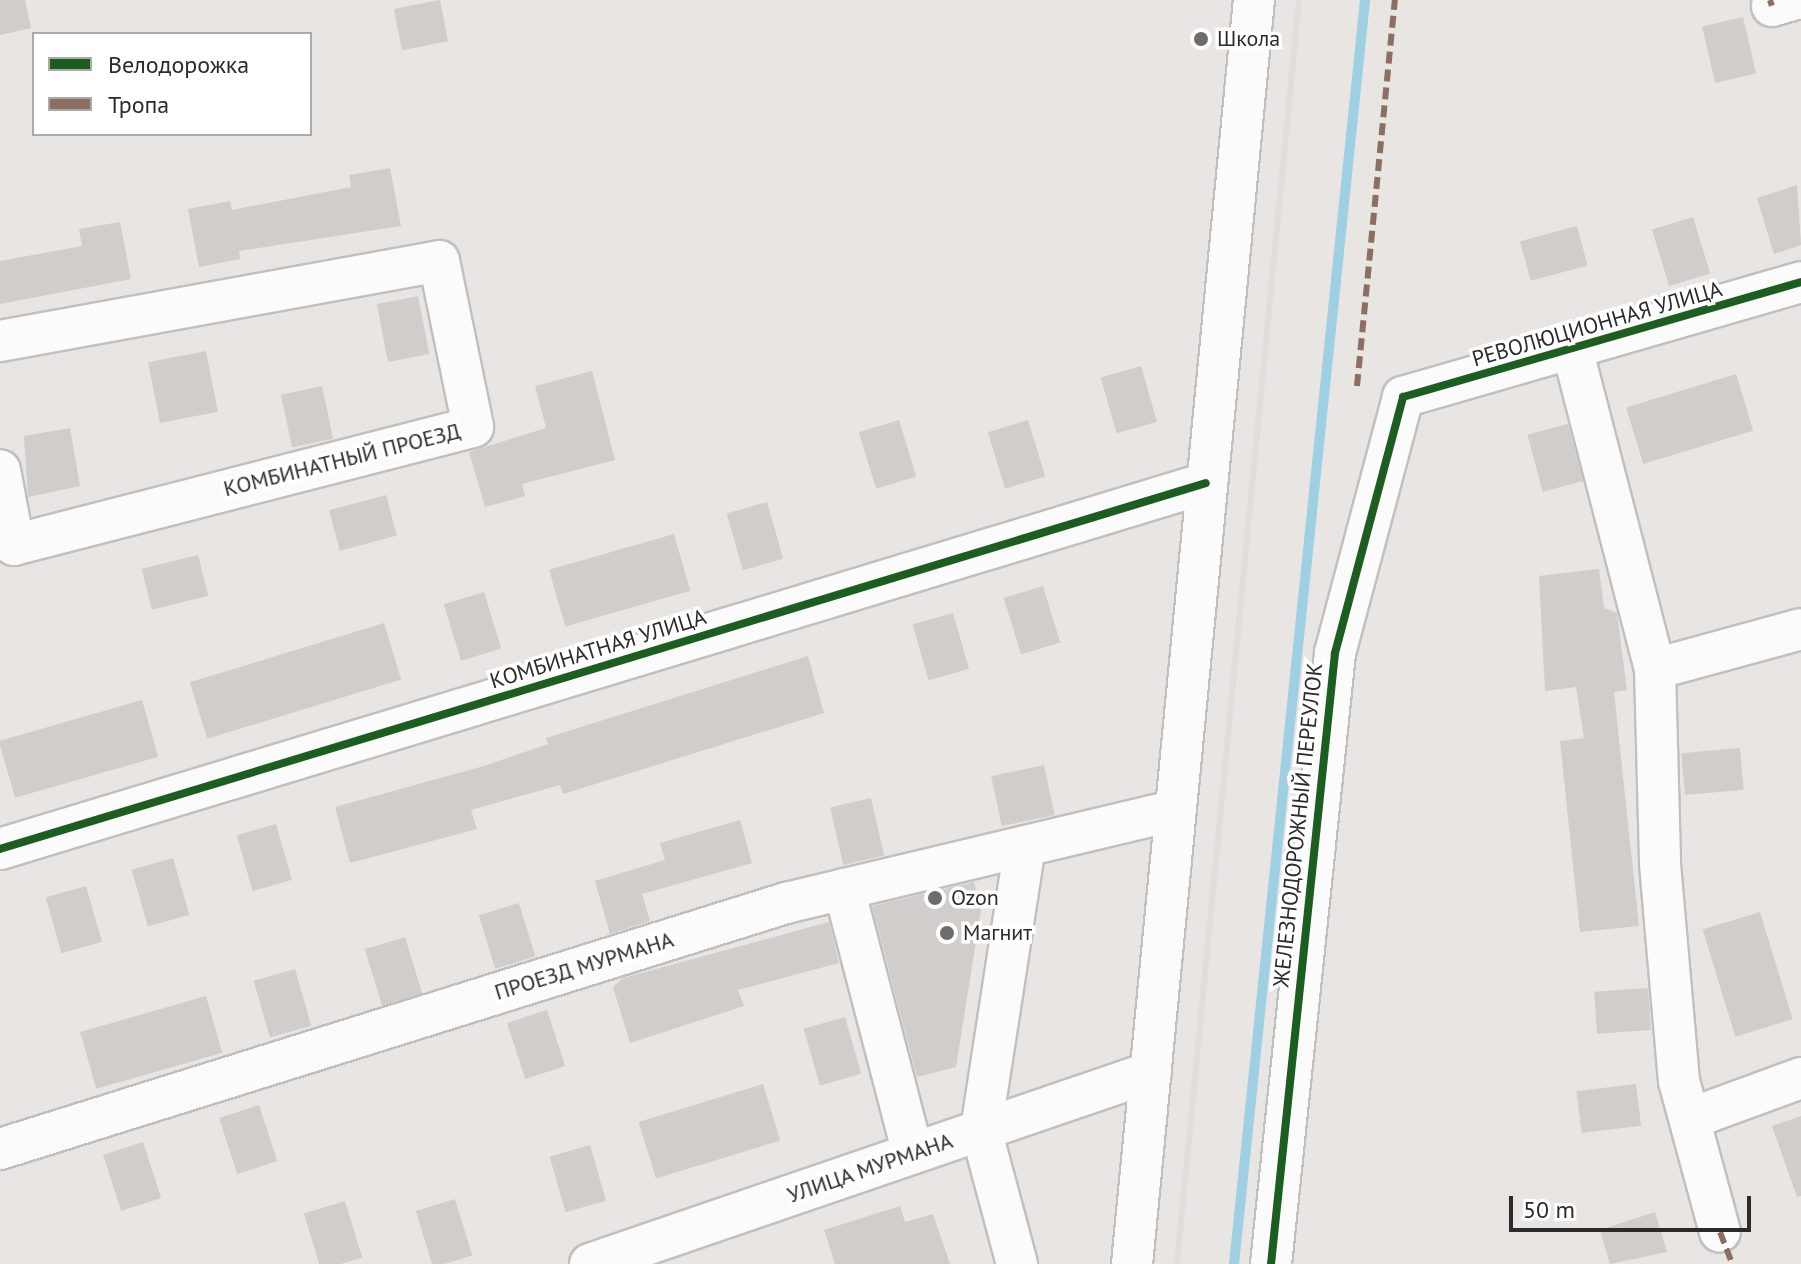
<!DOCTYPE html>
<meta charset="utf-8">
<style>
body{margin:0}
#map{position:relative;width:1801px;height:1264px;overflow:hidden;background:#e8e5e2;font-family:"PT Sans",sans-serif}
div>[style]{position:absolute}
.stream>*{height:10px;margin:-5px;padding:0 5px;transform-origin:5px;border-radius:5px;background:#9ecfe2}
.building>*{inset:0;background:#d0cdcb;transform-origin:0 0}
.roads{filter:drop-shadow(2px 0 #c1c0c0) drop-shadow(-2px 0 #c1c0c0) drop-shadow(0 2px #c1c0c0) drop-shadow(0 -2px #c1c0c0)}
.minor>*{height:40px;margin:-20px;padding:0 20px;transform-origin:20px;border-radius:20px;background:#fcfbfb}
.rail>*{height:6px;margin:-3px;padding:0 3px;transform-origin:3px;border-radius:3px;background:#dededf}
.quiet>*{height:6px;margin-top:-3px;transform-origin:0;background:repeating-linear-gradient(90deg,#8d6e63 0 12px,transparent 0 18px)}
.cycleway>*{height:8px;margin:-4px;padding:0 4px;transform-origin:4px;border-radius:4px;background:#1b5e20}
.dots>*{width:22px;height:22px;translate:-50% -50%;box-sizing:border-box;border:4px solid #fff;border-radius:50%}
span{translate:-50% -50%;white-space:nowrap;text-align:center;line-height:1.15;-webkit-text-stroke:7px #fff;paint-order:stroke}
.poi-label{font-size:22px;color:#2b2b2b}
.left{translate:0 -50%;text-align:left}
.street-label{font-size:22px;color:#2b2b2b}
.legend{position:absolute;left:32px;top:32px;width:280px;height:104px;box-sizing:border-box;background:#fff;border:2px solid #aaa;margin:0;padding:10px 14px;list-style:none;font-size:24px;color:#2b2b2b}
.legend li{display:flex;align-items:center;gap:16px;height:40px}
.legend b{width:40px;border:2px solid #aaa}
.scale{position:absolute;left:1509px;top:1196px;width:242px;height:36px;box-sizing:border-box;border:4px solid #2b2b2b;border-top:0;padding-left:10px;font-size:24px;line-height:28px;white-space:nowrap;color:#2b2b2b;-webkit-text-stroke:6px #fff;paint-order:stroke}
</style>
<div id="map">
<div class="stream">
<i style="left:1234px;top:1264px;width:1271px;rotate:-84.08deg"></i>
</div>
<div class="building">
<i style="clip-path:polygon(0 0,25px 0,31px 28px,0 35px)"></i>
<i style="left:440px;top:0;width:42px;height:47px;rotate:79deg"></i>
<i style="left:1743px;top:17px;width:58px;height:42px;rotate:77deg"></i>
<i style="clip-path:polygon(390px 168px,401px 226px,239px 251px,240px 259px,199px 267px,188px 209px,230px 201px,232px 210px,351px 187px,349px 175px)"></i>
<i style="clip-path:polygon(1797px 185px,1801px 245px,1774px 254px,1757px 198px)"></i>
<i style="left:1693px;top:217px;width:59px;height:43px;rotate:73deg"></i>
<i style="clip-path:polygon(120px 222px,131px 279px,0 304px,0 261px,82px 246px,79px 229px)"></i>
<i style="left:1577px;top:226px;width:41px;height:59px;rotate:75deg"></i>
<i style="left:418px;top:296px;width:59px;height:42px;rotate:79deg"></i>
<i style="left:206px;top:351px;width:62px;height:59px;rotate:79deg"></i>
<i style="left:1141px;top:366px;width:58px;height:42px;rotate:74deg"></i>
<i style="clip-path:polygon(592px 371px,615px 460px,522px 484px,525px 496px,485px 507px,469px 452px,546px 428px,535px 386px)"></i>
<i style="left:1736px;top:374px;width:59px;height:115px;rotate:73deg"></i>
<i style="left:322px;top:386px;width:54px;height:42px;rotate:78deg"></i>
<i style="left:899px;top:420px;width:59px;height:42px;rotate:73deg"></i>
<i style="left:1028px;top:420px;width:59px;height:42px;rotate:73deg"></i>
<i style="left:1568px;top:424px;width:59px;height:42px;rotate:75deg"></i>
<i style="clip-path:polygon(70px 428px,80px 486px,28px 497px,24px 436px)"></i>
<i style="left:386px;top:495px;width:42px;height:59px;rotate:75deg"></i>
<i style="left:767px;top:502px;width:59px;height:42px;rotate:74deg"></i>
<i style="left:674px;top:534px;width:59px;height:130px;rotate:74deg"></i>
<i style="left:198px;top:555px;width:42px;height:58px;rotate:76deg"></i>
<i style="clip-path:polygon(1599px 569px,1604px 608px,1617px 613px,1627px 690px,1614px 692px,1639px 926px,1580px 932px,1560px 741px,1584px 738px,1576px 687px,1545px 691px,1539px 576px)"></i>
<i style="left:1043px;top:586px;width:59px;height:41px;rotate:73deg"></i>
<i style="left:484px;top:592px;width:59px;height:42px;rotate:73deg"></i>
<i style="left:953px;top:613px;width:58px;height:42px;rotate:74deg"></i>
<i style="left:384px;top:623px;width:59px;height:203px;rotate:73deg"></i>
<i style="clip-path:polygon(808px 656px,824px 713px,563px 794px,560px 785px,471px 810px,477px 829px,350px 863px,335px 807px,484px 766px,548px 744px,546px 738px)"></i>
<i style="left:142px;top:700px;width:59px;height:149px;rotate:74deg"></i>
<i style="left:1740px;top:748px;width:42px;height:59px;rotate:85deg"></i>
<i style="left:1044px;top:765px;width:51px;height:54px;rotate:78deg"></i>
<i style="left:871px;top:798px;width:59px;height:42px;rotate:77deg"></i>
<i style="clip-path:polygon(740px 820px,752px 863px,642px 894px,650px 921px,610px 934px,595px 881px,665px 860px,660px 843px)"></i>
<i style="left:276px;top:824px;width:58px;height:41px;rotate:74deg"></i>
<i style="left:173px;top:858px;width:59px;height:43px;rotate:74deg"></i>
<i style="clip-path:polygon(974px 882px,981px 910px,956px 1067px,917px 1077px,872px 906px)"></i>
<i style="left:86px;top:886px;width:58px;height:42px;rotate:74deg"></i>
<i style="left:519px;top:903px;width:56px;height:42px;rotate:73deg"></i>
<i style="left:1760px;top:912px;width:112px;height:60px;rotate:73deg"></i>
<i style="clip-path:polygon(829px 922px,839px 963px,738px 990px,744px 1006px,630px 1043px,613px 987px,623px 978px)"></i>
<i style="left:405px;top:937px;width:59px;height:42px;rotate:73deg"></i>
<i style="left:295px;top:969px;width:59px;height:43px;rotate:74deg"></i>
<i style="left:1648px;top:988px;width:42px;height:54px;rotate:86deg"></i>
<i style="left:206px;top:996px;width:59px;height:131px;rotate:74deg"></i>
<i style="left:547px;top:1010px;width:59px;height:42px;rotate:72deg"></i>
<i style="left:845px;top:1017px;width:59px;height:43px;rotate:74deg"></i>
<i style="left:763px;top:1084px;width:59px;height:130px;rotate:73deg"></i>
<i style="left:1636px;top:1084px;width:42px;height:60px;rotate:83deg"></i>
<i style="left:259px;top:1105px;width:59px;height:42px;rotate:72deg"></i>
<i style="clip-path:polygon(1801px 1116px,1801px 1196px,1797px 1197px,1772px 1126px)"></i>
<i style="left:143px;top:1142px;width:59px;height:42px;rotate:72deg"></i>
<i style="left:590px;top:1145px;width:58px;height:42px;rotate:74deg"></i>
<i style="left:455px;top:1199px;width:59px;height:41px;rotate:73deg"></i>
<i style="left:345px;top:1201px;width:59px;height:43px;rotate:73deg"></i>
<i style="clip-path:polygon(900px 1206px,905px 1222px,933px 1214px,950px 1264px,835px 1264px,824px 1230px)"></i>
<i style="clip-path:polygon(1655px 1212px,1667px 1252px,1610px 1264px,1600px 1230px)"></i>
</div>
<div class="roads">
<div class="minor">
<i style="left:1772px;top:6px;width:22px;rotate:-16deg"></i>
<i style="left:0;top:341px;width:446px;rotate:-10.3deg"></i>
<i style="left:439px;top:261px;width:169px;rotate:78.4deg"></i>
<i style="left:473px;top:427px;width:474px;rotate:165.6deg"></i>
<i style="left:14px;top:545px;width:76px;rotate:-100.6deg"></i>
<i style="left:1573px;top:352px;width:327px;rotate:75.5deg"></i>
<i style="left:1655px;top:669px;width:195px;rotate:88.5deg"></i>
<i style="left:1660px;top:864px;width:218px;rotate:85deg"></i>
<i style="left:1679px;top:1081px;width:156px;rotate:74.8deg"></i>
<i style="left:1655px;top:669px;width:151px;rotate:-15.3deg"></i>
<i style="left:0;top:849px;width:1260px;rotate:-16.88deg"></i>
<i style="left:844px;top:889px;width:273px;rotate:75.4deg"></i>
<i style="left:1692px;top:1118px;width:116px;rotate:-20.2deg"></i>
<i style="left:0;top:1149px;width:824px;rotate:-17.38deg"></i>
<i style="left:786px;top:903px;width:400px;rotate:-13.4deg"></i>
<i style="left:590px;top:1264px;width:593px;rotate:-18.89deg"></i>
<i style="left:1017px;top:1264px;width:139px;rotate:-105deg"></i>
<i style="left:981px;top:1130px;width:287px;rotate:-81.2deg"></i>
<i style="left:1132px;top:1264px;width:1270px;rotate:-84.49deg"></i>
<i style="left:1271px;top:1264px;width:614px;rotate:-84.02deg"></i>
<i style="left:1335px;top:653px;width:265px;rotate:-75.1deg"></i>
<i style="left:1403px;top:397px;width:414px;rotate:-16.1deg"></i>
</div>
</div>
<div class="rail">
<i style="left:1177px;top:1264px;width:1270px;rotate:-84.49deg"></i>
</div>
<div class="quiet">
<i style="left:1770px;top:0;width:6px;rotate:72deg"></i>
<i style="left:1357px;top:386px;width:388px;rotate:-84.4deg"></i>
<i style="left:1720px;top:1232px;width:34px;rotate:69deg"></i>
</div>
<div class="cycleway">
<i style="left:0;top:849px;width:1260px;rotate:-16.88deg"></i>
<i style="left:1271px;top:1264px;width:614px;rotate:-84.02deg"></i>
<i style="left:1335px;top:653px;width:265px;rotate:-75.1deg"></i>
<i style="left:1403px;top:397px;width:414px;rotate:-16.1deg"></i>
</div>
<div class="dots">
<i style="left:1201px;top:39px;background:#6d6c6b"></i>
<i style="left:935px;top:898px;background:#6d6c6b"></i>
<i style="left:947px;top:933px;background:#6d6c6b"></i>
</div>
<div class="poi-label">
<span class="left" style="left:1217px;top:39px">Школа</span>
<span class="left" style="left:951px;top:898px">Ozon</span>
<span class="left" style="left:963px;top:933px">Магнит</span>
</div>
<div class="street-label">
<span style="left:1597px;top:324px;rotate:-16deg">РЕВОЛЮЦИОННАЯ УЛИЦА</span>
<span style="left:342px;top:460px;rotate:-14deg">КОМБИНАТНЫЙ ПРОЕЗД</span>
<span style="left:598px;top:649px;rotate:-17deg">КОМБИНАТНАЯ УЛИЦА</span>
<span style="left:1298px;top:825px;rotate:-84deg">ЖЕЛЕЗНОДОРОЖНЫЙ ПЕРЕУЛОК</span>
<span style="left:584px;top:966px;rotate:-17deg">ПРОЕЗД МУРМАНА</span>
<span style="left:870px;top:1168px;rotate:-19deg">УЛИЦА МУРМАНА</span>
</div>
<ul class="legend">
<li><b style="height:10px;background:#1b5e20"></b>Велодорожка</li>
<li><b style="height:10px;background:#8d6e63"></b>Тропа</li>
</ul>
<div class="scale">50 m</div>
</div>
